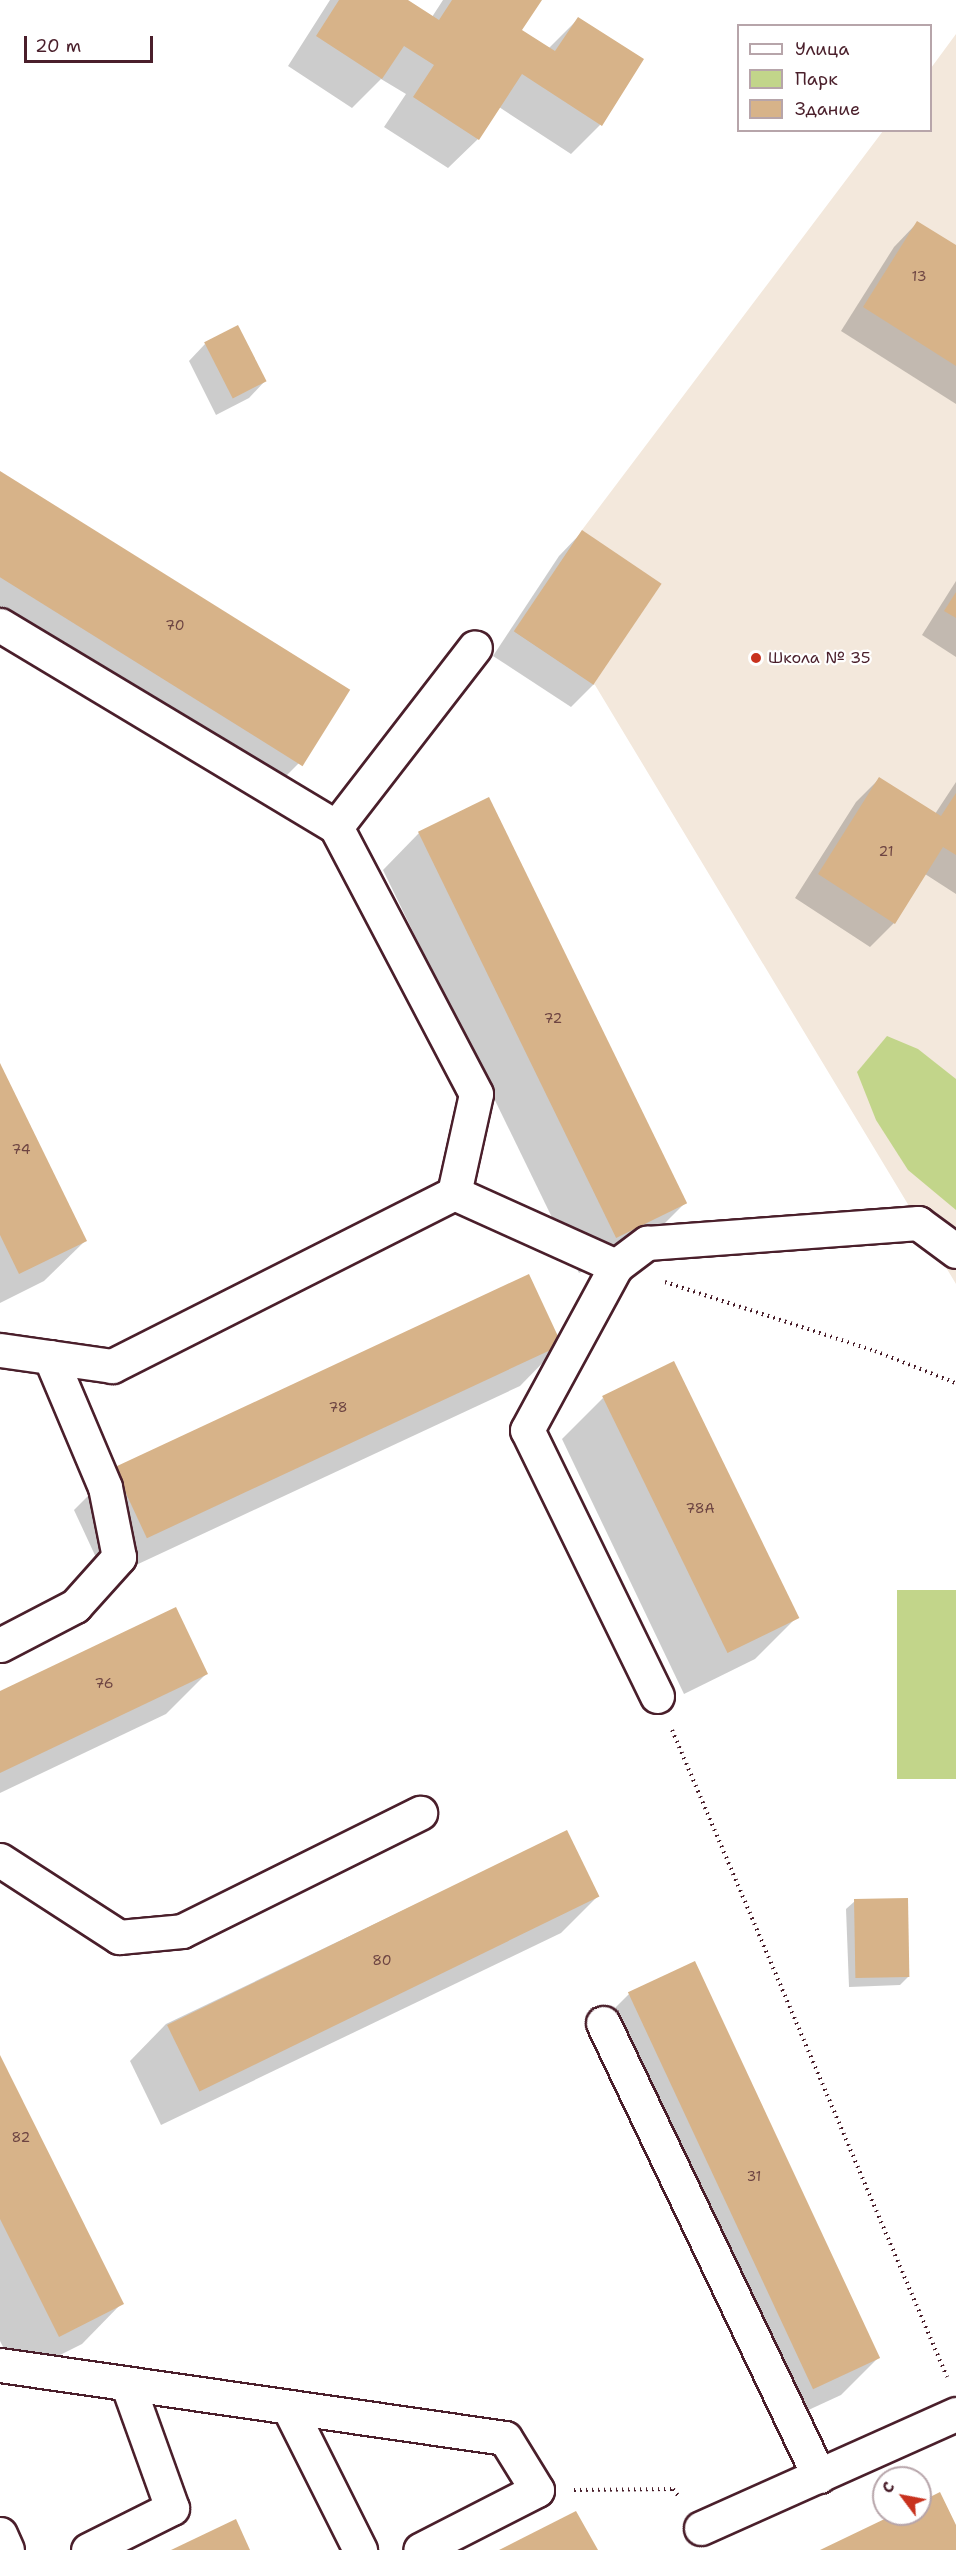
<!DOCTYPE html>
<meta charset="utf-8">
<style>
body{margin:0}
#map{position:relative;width:956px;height:2550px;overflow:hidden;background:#fff;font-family:"Shantell Sans",sans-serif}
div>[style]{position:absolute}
.built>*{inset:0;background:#f3e8dc}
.green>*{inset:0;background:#c2d58a;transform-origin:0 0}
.shadow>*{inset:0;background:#0003}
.building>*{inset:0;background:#d7b389;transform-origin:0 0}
.path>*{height:4px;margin-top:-2px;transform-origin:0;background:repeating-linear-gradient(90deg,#4a1f2b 0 1.5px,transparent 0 6px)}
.roads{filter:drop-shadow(2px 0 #4a1f2b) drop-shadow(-2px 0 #4a1f2b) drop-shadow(0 2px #4a1f2b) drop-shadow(0 -2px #4a1f2b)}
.minor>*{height:33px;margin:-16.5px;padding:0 16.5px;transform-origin:16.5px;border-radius:16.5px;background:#fff}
.dots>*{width:16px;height:16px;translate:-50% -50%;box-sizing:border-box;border:3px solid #fff;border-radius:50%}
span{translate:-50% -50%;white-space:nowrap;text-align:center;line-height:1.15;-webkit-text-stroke:4.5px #fff;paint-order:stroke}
.number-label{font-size:14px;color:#6d4442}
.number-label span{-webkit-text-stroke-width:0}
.poi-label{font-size:16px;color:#4a1f2b}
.left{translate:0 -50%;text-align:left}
.legend{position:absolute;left:737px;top:24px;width:195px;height:108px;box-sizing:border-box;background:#fff;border:2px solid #b7a5aa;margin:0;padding:8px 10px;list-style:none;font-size:18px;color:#4a1f2b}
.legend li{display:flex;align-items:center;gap:12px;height:30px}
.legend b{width:30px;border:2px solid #b7a5aa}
.north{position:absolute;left:872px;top:2466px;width:60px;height:60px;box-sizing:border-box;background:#fff;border:2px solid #b7a5aa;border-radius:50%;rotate:302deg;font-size:16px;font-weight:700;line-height:24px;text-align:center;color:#4a1f2b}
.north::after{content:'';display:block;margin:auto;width:21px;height:27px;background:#c8321e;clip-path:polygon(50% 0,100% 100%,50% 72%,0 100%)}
.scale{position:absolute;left:24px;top:36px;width:129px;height:27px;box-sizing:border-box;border:3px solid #4a1f2b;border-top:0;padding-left:8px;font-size:18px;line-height:21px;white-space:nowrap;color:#4a1f2b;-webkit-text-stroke:4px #fff;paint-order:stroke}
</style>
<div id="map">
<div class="built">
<i style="clip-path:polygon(956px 34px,956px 1284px,595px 685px,515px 632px,582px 530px,883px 131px,930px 130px,931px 68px)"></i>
</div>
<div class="green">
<i style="clip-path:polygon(887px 1036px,918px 1049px,956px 1079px,956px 1210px,908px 1170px,876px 1120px,857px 1072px)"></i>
<i style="left:956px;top:1590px;width:189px;height:59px;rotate:90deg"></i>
</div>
<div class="shadow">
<i style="clip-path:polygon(330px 0,405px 0,432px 17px,443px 0,540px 0,520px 30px,548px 49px,578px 19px,600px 125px,571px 154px,499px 107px,478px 139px,448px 168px,384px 127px,406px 94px,381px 79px,352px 108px,288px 66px)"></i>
<i style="clip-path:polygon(917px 223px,956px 247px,956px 404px,841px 331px,894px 247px)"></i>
<i style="clip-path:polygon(205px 344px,265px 381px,249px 398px,216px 415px,189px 361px)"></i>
<i style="clip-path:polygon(0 473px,309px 753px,273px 789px,0 620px)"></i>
<i style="clip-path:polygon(582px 532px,594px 684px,571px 707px,493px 656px,559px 556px)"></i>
<i style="clip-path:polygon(956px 581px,956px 657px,922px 635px)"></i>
<i style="clip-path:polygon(879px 779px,935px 814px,956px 782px,956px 894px,925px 874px,894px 923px,870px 947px,795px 898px,856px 802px)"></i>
<i style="clip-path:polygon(419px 833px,685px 1203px,649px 1239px,579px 1273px,383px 870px)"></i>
<i style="clip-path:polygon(0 1066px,85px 1241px,44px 1281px,0 1303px)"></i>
<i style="clip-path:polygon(560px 1345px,520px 1386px,106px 1579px,74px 1510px,115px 1469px)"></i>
<i style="clip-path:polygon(603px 1398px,796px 1618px,755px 1659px,684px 1694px,562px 1439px)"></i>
<i style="clip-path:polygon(206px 1674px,166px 1714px,0 1793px,0 1693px)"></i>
<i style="clip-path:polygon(567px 1832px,598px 1896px,561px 1933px,161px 2125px,130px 2061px,166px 2024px)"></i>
<i style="clip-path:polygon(855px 1901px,909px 1976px,900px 1985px,849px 1987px,846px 1909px)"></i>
<i style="clip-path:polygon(629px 1994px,877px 2359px,841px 2395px,776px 2425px,593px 2030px)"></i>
<i style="clip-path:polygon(0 2058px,122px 2303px,82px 2344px,18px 2376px,0 2341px)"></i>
</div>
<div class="building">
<i style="clip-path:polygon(339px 0,408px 0,439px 20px,452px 0,542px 0,522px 30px,555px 51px,578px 17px,644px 59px,602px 126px,522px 74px,479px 140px,413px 97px,434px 65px,404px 46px,382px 79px,316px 36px)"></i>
<i style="clip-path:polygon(917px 221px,956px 245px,956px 366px,863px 307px)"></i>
<i style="left:238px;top:325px;width:63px;height:38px;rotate:63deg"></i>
<i style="left:0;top:471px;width:413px;height:90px;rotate:32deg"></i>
<i style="left:582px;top:530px;width:96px;height:122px;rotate:34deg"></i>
<i style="clip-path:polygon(956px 592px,956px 618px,944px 611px)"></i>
<i style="clip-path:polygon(879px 777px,941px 816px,956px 793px,956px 855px,943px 847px,895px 924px,818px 874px)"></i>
<i style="left:489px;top:797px;width:452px;height:79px;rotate:64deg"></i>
<i style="clip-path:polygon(0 1063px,87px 1241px,19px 1274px,0 1235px)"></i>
<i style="left:529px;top:1274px;width:78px;height:458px;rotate:65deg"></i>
<i style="left:674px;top:1361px;width:286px;height:80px;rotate:64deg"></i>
<i style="clip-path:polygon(176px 1607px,208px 1674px,0 1773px,0 1691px)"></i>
<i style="left:567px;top:1830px;width:74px;height:445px;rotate:64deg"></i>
<i style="left:908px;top:1898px;width:79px;height:54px;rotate:89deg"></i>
<i style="left:695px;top:1961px;width:438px;height:74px;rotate:65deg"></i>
<i style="clip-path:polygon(0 2055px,124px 2304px,59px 2337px,0 2219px)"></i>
<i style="clip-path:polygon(940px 2492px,956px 2525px,956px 2550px,820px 2550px,895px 2514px,920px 2514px,920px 2502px)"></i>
<i style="clip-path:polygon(576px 2511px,598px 2550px,499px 2550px)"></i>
<i style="clip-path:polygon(236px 2519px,250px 2550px,171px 2550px)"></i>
</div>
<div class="path">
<i style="left:665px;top:1282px;width:221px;rotate:18.2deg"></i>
<i style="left:875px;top:1351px;width:87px;rotate:21.6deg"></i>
<i style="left:672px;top:1730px;width:703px;rotate:66.97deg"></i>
<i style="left:574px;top:2490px;width:99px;rotate:-0.6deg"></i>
<i style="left:673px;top:2489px;width:10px;rotate:53deg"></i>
</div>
<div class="roads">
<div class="minor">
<i style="left:0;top:625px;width:392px;rotate:31deg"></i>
<i style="left:336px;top:827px;width:301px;rotate:62.3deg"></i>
<i style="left:476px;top:1094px;width:101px;rotate:102.5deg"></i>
<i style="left:336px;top:827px;width:227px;rotate:-52.3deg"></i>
<i style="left:454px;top:1193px;width:178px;rotate:24.3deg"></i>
<i style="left:0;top:1350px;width:113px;rotate:8.1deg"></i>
<i style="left:112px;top:1366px;width:383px;rotate:-26.8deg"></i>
<i style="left:0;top:1645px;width:85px;rotate:-27.5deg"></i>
<i style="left:75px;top:1606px;width:66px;rotate:-48.1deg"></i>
<i style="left:119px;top:1557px;width:71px;rotate:-101.3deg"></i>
<i style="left:105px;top:1487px;width:141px;rotate:-112.9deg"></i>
<i style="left:657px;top:1696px;width:296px;rotate:-116deg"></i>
<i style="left:527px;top:1430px;width:187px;rotate:-61.5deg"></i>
<i style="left:616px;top:1266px;width:39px;rotate:-37deg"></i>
<i style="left:647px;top:1243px;width:272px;rotate:-4.2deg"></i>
<i style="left:918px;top:1223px;width:47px;rotate:36.4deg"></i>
<i style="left:0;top:1860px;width:142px;rotate:32.9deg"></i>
<i style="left:119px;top:1937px;width:63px;rotate:-5.4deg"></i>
<i style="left:182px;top:1931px;width:266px;rotate:-26.4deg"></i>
<i style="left:603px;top:2023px;width:502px;rotate:64.51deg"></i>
<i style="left:0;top:2365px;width:510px;rotate:8.23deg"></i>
<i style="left:505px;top:2438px;width:61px;rotate:58.4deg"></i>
<i style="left:537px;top:2490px;width:131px;rotate:152.9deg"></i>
<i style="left:289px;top:2408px;width:159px;rotate:63.4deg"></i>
<i style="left:701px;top:2528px;width:279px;rotate:-24.1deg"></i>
<i style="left:0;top:2534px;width:17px;rotate:66deg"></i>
<i style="left:88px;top:2550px;width:94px;rotate:-26.6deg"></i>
<i style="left:172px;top:2508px;width:130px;rotate:-109.8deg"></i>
</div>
</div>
<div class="dots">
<i style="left:756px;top:658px;background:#c8321e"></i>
</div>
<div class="number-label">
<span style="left:919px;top:276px">13</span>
<span style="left:175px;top:625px">70</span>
<span style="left:886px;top:851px">21</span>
<span style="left:553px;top:1018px">72</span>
<span style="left:21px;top:1149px">74</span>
<span style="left:338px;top:1407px">78</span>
<span style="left:700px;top:1508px">78А</span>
<span style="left:104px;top:1683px">76</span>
<span style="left:382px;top:1960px">80</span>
<span style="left:21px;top:2137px">82</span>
<span style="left:754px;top:2176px">31</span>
</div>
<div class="poi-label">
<span class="left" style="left:768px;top:658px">Школа № 35</span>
</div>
<ul class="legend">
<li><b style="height:8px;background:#fff"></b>Улица</li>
<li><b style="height:16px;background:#c2d58a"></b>Парк</li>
<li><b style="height:16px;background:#d7b389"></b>Здание</li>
</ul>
<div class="north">С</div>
<div class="scale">20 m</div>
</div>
